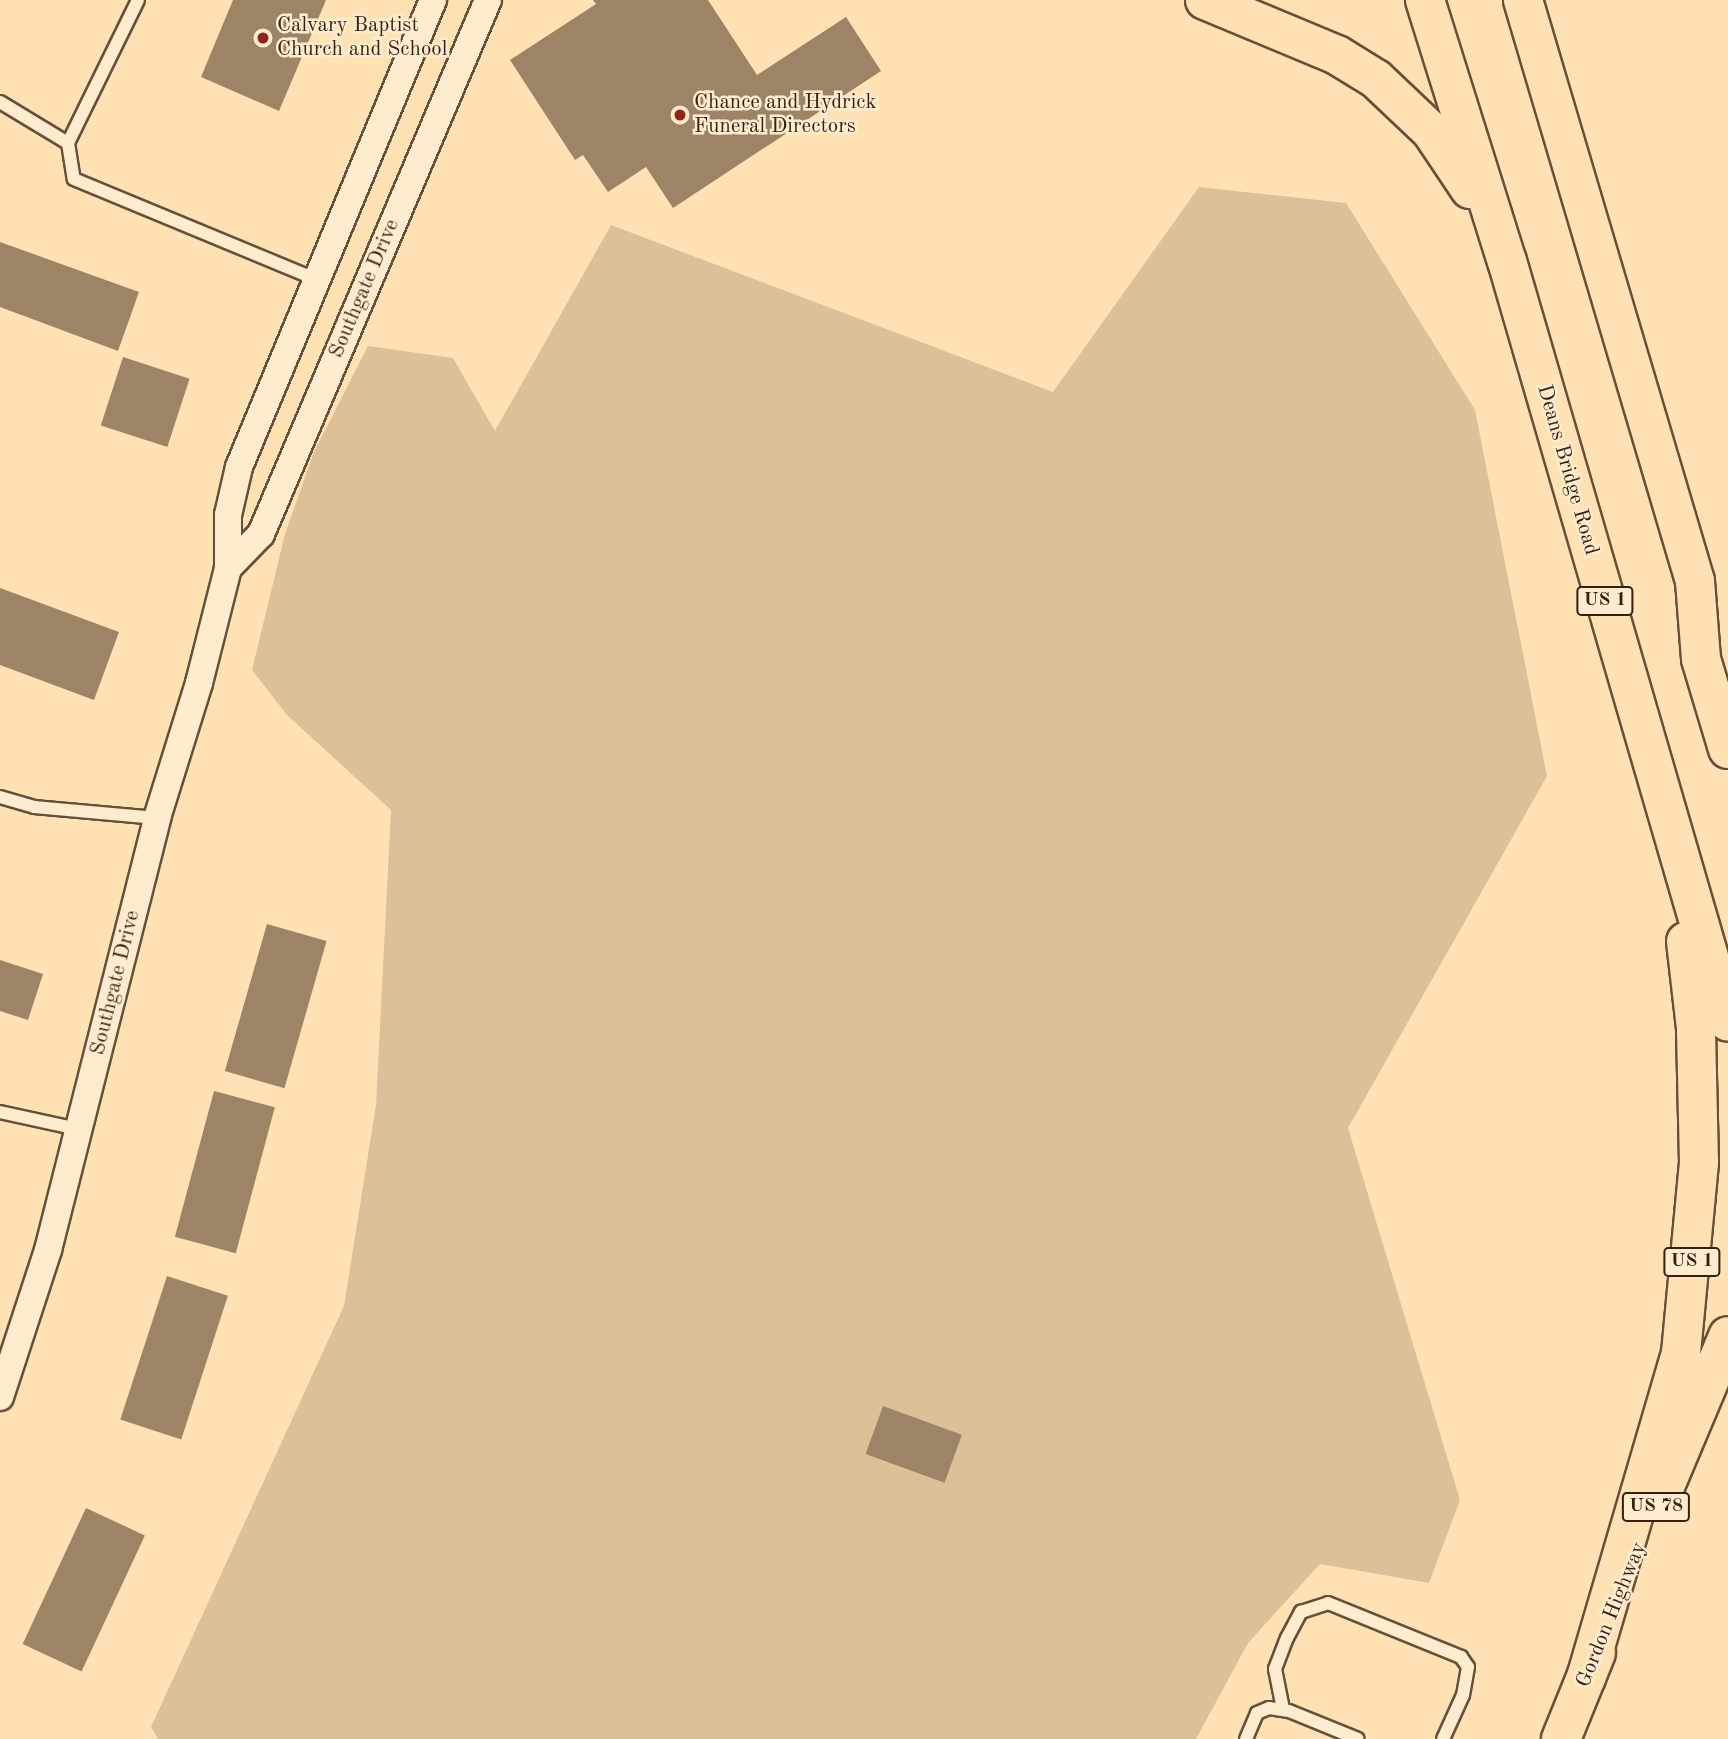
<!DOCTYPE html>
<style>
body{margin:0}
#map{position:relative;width:1728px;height:1739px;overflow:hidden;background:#fee2b4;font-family:"Old Standard TT",serif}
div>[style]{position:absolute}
.green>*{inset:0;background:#dcc198}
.building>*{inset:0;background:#9e8466;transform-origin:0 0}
.roads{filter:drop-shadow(2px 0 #674f3a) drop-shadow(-2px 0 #674f3a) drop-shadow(0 2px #674f3a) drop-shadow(0 -2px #674f3a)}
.lane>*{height:12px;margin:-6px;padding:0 6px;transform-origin:6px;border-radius:6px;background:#feecce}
.street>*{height:26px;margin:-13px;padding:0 13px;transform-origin:13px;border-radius:13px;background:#feecce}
.highway>*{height:38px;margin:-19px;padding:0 19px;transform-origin:19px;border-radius:19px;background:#fee2b4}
.dots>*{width:19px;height:19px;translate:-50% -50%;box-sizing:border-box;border:4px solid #feecce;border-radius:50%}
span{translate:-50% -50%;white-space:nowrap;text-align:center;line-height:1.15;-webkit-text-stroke:5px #feecce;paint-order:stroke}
.shield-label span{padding:2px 5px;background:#feecce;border:2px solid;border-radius:5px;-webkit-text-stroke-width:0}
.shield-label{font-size:19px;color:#351e12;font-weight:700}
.poi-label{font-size:21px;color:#351e12}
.left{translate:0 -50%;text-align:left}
.street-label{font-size:21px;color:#351e12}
</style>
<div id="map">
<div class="green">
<i style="clip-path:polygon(1199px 187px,1346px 203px,1475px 410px,1547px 776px,1348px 1128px,1460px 1500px,1429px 1583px,1320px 1564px,1248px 1643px,1196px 1739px,158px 1739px,151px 1727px,344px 1306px,376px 1105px,391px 810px,287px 715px,252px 670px,285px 534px,314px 452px,368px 346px,453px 358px,495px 431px,611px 225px,1053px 392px)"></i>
</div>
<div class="building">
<i style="clip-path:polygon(233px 0,326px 0,279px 111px,201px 77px)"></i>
<i style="clip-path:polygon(593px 0,708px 0,757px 75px,846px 17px,881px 71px,673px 208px,646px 167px,608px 192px,583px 155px,575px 160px,510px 60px,596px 4px)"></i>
<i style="clip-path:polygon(0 242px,139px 292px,118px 351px,0 307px)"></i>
<i style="left:123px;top:357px;width:70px;height:72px;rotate:18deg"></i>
<i style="clip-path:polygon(0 588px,119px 632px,94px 700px,0 665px)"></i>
<i style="left:267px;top:924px;width:62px;height:153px;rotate:16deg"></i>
<i style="clip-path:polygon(0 960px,43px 974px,28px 1020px,0 1011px)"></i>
<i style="left:214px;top:1091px;width:63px;height:151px;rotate:15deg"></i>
<i style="left:167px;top:1276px;width:64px;height:151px;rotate:18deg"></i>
<i style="left:883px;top:1406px;width:84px;height:51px;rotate:20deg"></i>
<i style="left:86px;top:1508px;width:65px;height:150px;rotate:25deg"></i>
</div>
<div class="roads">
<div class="lane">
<i style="left:138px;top:0;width:159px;rotate:116.1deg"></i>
<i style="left:68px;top:143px;width:36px;rotate:81deg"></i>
<i style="left:74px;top:179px;width:261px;rotate:22.5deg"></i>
<i style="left:0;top:102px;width:79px;rotate:31.1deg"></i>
<i style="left:0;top:797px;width:35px;rotate:16deg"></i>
<i style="left:34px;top:807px;width:123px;rotate:5.1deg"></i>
<i style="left:0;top:1112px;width:80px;rotate:12.3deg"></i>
<i style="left:1283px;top:1709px;width:41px;rotate:-101.3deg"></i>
<i style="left:1275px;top:1669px;width:33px;rotate:-69deg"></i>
<i style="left:1287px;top:1638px;width:30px;rotate:-62deg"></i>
<i style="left:1301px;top:1612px;width:28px;rotate:-18deg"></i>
<i style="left:1328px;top:1603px;width:144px;rotate:22.1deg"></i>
<i style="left:1461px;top:1657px;width:12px;rotate:55deg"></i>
<i style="left:1468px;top:1667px;width:28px;rotate:100deg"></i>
<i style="left:1463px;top:1695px;width:48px;rotate:114.4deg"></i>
<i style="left:1246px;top:1739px;width:28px;rotate:-67deg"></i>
<i style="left:1257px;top:1713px;width:13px;rotate:-23deg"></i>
<i style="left:1269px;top:1708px;width:20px;rotate:9deg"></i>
<i style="left:1289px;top:1711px;width:74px;rotate:22.1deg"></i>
</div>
<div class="street">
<i style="left:228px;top:568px;width:47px;rotate:-45.9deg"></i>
<i style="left:261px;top:534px;width:580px;rotate:-66.97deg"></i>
<i style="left:0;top:1397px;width:155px;rotate:-71.9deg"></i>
<i style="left:48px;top:1250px;width:446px;rotate:-75.8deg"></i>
<i style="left:157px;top:818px;width:141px;rotate:-72.7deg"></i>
<i style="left:199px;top:683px;width:119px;rotate:-75.8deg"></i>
<i style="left:228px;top:568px;width:53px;rotate:-90deg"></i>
<i style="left:228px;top:515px;width:49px;rotate:-77.1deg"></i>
<i style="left:239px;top:467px;width:506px;rotate:-67.44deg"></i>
</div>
<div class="highway">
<i style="left:1205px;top:0;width:143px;rotate:22.6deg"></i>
<i style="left:1337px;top:55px;width:46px;rotate:31.6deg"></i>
<i style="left:1376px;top:79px;width:76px;rotate:43.4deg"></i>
<i style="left:1431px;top:131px;width:70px;rotate:56.1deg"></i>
<i style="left:1425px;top:0;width:274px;rotate:72.6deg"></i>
<i style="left:1507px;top:261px;width:792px;rotate:73.81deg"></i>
<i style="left:1523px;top:0;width:606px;rotate:73.51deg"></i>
<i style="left:1695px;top:581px;width:78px;rotate:85.6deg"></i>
<i style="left:1701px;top:659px;width:94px;rotate:73.3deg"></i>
<i style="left:1663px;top:1491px;width:168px;rotate:-67.2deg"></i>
<i style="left:1586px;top:1678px;width:339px;rotate:-73.7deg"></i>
<i style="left:1681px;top:1353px;width:191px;rotate:-84.6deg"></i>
<i style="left:1699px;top:1163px;width:135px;rotate:-91.3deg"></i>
<i style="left:1696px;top:1028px;width:87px;rotate:-96.6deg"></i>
<i style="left:1561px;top:1739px;width:93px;rotate:-67.9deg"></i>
</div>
</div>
<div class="dots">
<i style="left:263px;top:38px;background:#8f2418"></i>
<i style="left:680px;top:115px;background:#8f2418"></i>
</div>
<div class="shield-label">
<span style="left:1605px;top:601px">US 1</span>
<span style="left:1692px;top:1262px">US 1</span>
<span style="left:1656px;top:1507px">US 78</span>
</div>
<div class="poi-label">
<span class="left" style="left:277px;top:38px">Calvary Baptist<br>Church and School</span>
<span class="left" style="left:694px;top:115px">Chance and Hydrick<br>Funeral Directors</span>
</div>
<div class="street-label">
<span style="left:365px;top:289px;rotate:-67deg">Southgate Drive</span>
<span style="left:1567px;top:470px;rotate:74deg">Deans Bridge Road</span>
<span style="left:116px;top:983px;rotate:-76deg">Southgate Drive</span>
<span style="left:1612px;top:1615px;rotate:-68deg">Gordon Highway</span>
</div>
</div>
